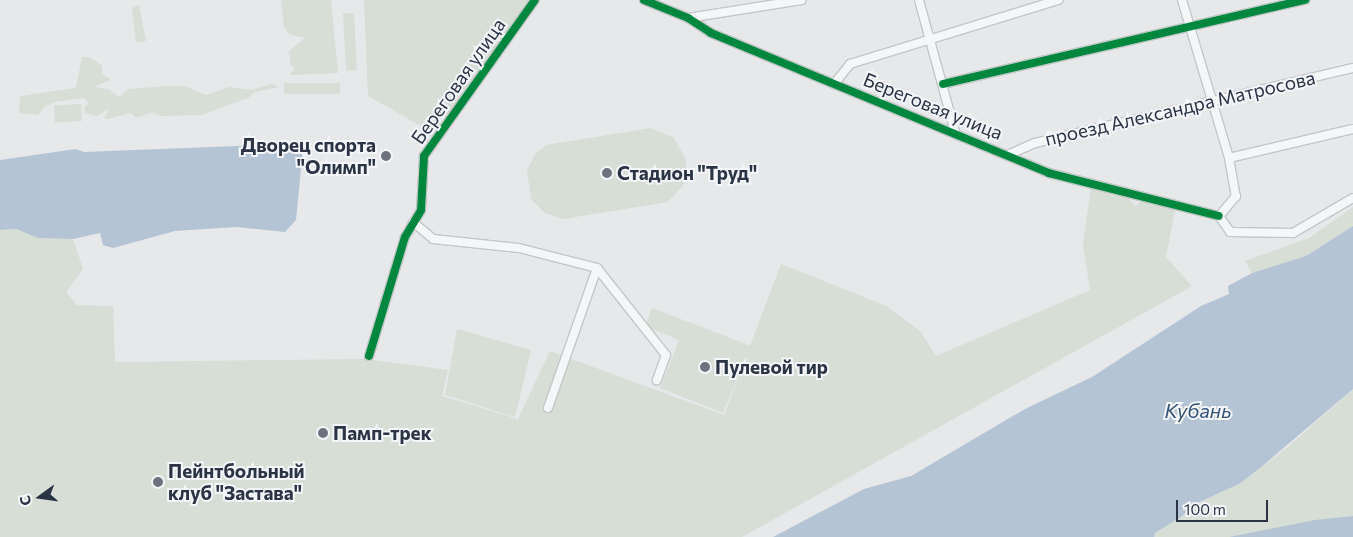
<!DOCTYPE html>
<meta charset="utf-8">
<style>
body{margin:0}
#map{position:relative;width:1353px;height:537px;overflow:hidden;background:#e6e8ea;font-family:Commissioner,sans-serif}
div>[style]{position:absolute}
.green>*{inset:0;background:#d6ded6;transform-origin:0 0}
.water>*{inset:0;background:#b4c4d5}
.roads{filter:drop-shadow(1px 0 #c4c6c8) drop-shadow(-1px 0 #c4c6c8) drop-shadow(0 1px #c4c6c8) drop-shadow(0 -1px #c4c6c8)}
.minor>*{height:8px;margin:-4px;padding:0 4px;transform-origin:4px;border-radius:4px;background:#f5f6f7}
.cycleway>*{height:8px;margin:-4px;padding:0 4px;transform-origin:4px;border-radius:4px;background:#00873e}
.dots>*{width:14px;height:14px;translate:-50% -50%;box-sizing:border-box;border:2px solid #f4f6f9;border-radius:50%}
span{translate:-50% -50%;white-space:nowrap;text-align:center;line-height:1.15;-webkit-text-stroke:4px #f4f6f9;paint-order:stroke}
.street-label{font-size:19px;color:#2b3445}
.poi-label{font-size:19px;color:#2b3445;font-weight:700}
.right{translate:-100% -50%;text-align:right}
.left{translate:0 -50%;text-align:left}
.water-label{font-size:20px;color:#34527a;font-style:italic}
.north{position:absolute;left:15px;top:472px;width:50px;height:50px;-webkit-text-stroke:4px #f4f6f9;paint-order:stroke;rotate:256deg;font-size:14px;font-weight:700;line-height:20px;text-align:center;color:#2b3445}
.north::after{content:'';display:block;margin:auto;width:18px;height:22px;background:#2b3445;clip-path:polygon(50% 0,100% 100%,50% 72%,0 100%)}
.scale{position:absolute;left:1176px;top:500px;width:92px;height:22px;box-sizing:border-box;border:2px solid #2b3445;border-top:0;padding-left:6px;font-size:15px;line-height:18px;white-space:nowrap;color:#2b3445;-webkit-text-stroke:4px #f4f6f9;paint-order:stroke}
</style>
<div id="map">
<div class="green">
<i style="clip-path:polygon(281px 0,331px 0,338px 73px,290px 75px,295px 67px,290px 65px,290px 54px,287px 53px,305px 38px,289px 34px,284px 27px)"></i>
<i style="clip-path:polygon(364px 0,529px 0,449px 113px,434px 123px,421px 126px,368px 96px)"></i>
<i style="clip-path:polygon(139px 5px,146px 41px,136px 42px,132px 8px)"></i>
<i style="left:354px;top:13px;width:57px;height:11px;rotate:87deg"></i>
<i style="clip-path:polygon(82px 57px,89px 57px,102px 66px,102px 74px,109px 78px,110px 80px,94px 87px,108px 89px,119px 97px,128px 89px,168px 86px,185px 86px,206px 95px,229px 87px,252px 90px,271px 84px,279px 87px,255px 92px,248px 98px,202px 115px,161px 116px,152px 112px,136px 118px,130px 113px,108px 119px,104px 118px,109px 109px,97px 116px,85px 113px,84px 108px,89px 103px,83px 98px,55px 102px,44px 107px,38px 115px,19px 113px,20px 96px,76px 88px)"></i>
<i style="left:340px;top:83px;width:11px;height:56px;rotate:90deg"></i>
<i style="left:81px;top:104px;width:17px;height:27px;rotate:87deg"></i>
<i style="clip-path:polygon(651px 128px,674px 138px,686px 160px,685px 183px,668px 202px,563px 219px,545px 213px,531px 199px,527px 170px,536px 153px,546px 145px)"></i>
<i style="clip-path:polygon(1091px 187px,1127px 197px,1136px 206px,1141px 201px,1175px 210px,1166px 257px,1192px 286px,742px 537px,0 537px,0 230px,16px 229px,38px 238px,73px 239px,83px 269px,66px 292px,77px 305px,113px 306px,115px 362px,365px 359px,448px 370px,442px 396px,518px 419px,550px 351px,724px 415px,781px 264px,886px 306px,920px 331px,936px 356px,1090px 290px,1083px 245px)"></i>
<i style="clip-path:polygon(1353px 207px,1353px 226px,1306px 256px,1252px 273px,1245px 261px,1309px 238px)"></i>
<i style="clip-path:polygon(652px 308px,751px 346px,723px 413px,660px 388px,679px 340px,645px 326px)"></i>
<i style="clip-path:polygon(457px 329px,531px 350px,515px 417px,445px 395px)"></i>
<i style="clip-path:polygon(1353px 389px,1353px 516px,1232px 537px,1154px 537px,1155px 533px,1181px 517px,1195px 504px,1239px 484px,1289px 446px)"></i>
</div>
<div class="water">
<i style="clip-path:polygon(263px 145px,301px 145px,303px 148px,296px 220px,285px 232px,236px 227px,175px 231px,113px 248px,103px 245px,100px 233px,73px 239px,38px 238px,16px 229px,0 230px,0 160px,76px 149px,84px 152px)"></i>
<i style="clip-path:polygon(1353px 226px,1353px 389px,1260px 468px,1239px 484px,1195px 504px,1181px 517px,1155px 533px,1154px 537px,773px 537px,864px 489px,911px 476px,1025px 409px,1092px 377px,1201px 306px,1229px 294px,1228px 286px,1252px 273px,1306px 256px)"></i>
<i style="clip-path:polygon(1353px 516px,1353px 537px,1229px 537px,1315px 520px)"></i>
</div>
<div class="roads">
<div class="minor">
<i style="left:644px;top:0;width:48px;rotate:22.2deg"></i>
<i style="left:688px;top:18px;width:27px;rotate:33deg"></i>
<i style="left:711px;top:33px;width:366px;rotate:22.5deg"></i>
<i style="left:1049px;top:173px;width:175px;rotate:14.2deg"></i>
<i style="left:919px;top:0;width:137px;rotate:74.7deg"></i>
<i style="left:1182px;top:0;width:165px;rotate:73.4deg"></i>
<i style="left:1229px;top:158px;width:39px;rotate:80deg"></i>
<i style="left:1236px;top:196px;width:26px;rotate:130deg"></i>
<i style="left:688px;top:18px;width:115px;rotate:-9deg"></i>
<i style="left:834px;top:84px;width:26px;rotate:-51deg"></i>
<i style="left:850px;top:64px;width:218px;rotate:-17.1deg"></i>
<i style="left:943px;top:84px;width:372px;rotate:-13.1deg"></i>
<i style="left:1010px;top:154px;width:27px;rotate:-24deg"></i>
<i style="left:1035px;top:143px;width:327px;rotate:-13.3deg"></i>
<i style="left:1229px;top:158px;width:127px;rotate:-13.2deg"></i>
<i style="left:1219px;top:216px;width:19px;rotate:55deg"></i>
<i style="left:1230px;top:232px;width:63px;rotate:0.9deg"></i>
<i style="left:1293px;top:233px;width:69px;rotate:-30.3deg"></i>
<i style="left:413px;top:222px;width:26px;rotate:40deg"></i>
<i style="left:433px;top:239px;width:86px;rotate:6deg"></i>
<i style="left:519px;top:248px;width:81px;rotate:14.4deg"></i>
<i style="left:597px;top:268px;width:111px;rotate:51.6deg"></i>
<i style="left:666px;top:355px;width:27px;rotate:110deg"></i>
<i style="left:369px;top:356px;width:124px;rotate:-73.2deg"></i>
<i style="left:405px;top:237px;width:31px;rotate:-59deg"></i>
<i style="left:421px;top:210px;width:54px;rotate:-86.8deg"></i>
<i style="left:424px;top:156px;width:191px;rotate:-54.6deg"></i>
<i style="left:548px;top:408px;width:148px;rotate:-70.7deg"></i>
</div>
</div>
<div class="cycleway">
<i style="left:644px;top:0;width:48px;rotate:22.2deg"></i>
<i style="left:688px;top:18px;width:27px;rotate:33deg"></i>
<i style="left:711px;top:33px;width:366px;rotate:22.5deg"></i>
<i style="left:1049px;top:173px;width:175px;rotate:14.2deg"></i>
<i style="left:943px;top:84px;width:372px;rotate:-13.1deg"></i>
<i style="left:369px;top:356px;width:124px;rotate:-73.2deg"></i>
<i style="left:405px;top:237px;width:31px;rotate:-59deg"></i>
<i style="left:421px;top:210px;width:54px;rotate:-86.8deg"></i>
<i style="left:424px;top:156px;width:191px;rotate:-54.6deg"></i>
</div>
<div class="dots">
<i style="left:386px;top:156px;background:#6c737f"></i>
<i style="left:607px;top:173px;background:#6c737f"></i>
<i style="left:705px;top:367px;background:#6c737f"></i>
<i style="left:323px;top:433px;background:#6c737f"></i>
<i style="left:158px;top:482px;background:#6c737f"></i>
</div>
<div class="street-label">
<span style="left:458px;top:81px;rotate:-55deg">Береговая улица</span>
<span style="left:933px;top:106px;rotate:22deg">Береговая улица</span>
<span style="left:1180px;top:108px;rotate:-13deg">проезд Александра Матросова</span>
</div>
<div class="poi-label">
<span class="right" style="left:376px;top:156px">Дворец спорта<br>"Олимп"</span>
<span class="left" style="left:617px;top:173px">Стадион "Труд"</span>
<span class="left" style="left:715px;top:367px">Пулевой тир</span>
<span class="left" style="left:333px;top:433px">Памп-трек</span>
<span class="left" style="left:168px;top:482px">Пейнтбольный<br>клуб "Застава"</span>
</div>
<div class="water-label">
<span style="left:1198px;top:410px">Кубань</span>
</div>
<div class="north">С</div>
<div class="scale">100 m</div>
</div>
